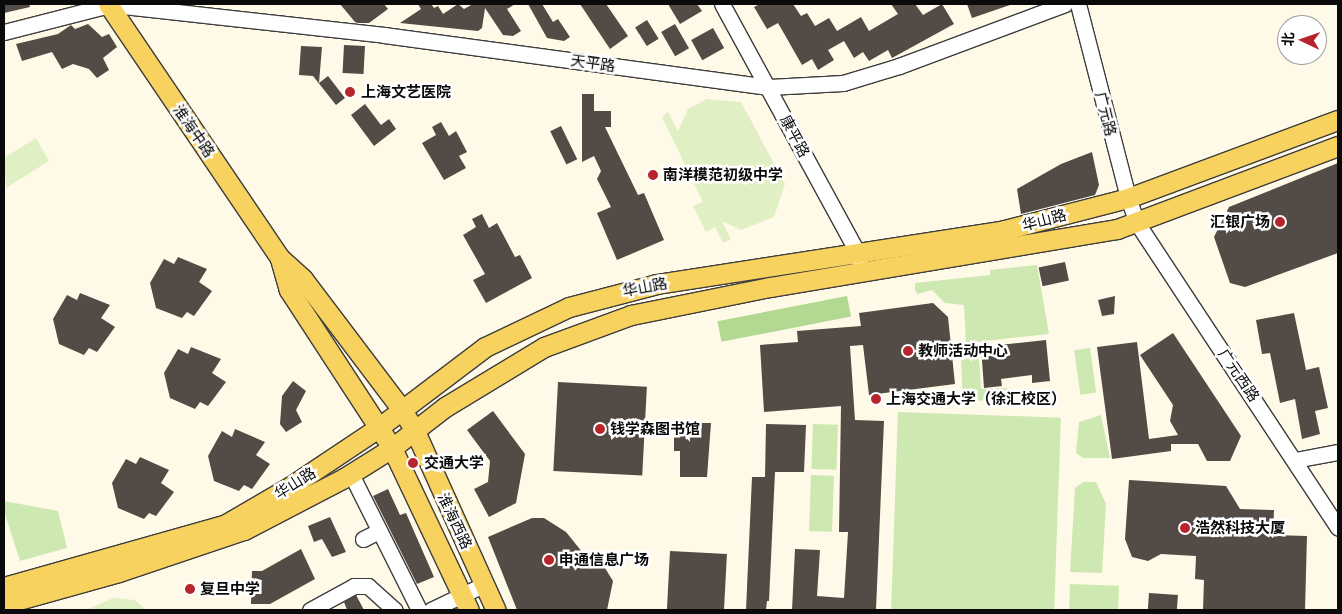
<!DOCTYPE html>
<meta charset="utf-8">
<style>
body{margin:0}
#map{position:relative;width:1342px;height:614px;overflow:hidden;background:#fffae7;font-family:"Libre Baskerville","Noto Sans SC",serif}
div>[style]{position:absolute}
.green>*{inset:0;background:#cee8b2;transform-origin:0 0}
.forest>*{inset:0;background:#b2d892;transform-origin:0 0}
.pitch>*{inset:0;background:#e0efc4}
.building>*{inset:0;background:#524b46;transform-origin:0 0}
.roads{filter:drop-shadow(1px 0 #3d3d3d) drop-shadow(-1px 0 #3d3d3d) drop-shadow(0 1px #3d3d3d) drop-shadow(0 -1px #3d3d3d)}
.minor>*{height:15px;margin:-7.5px;padding:0 7.5px;transform-origin:7.5px;border-radius:7.5px;background:#fff}
.major>*{height:19px;margin:-9.5px;padding:0 9.5px;transform-origin:9.5px;border-radius:9.5px;background:#f8d25e}
.dots>*{width:14px;height:14px;translate:-50% -50%;box-sizing:border-box;border:2px solid #fff;border-radius:50%}
span{translate:-50% -50%;white-space:nowrap;text-align:center;line-height:1.15;-webkit-text-stroke:5px #fff;paint-order:stroke}
.street-label{font-size:15px;color:#0a0a0a}
.poi-label{font-size:15px;color:#0a0a0a;font-weight:700}
.left{translate:0 -50%;text-align:left}
.right{translate:-100% -50%;text-align:right}
.frame{position:absolute;inset:0;border:5px solid #0a0a0a;pointer-events:none}
.north{position:absolute;left:1277px;top:15px;width:50px;height:50px;box-sizing:border-box;background:#fff;border:1px solid #9d9d9d;border-radius:50%;rotate:273deg;font-size:14px;font-weight:700;line-height:20px;text-align:center;color:#0a0a0a}
.north::after{content:'';display:block;margin:auto;width:18px;height:22px;background:#b8242c;clip-path:polygon(50% 0,100% 100%,50% 72%,0 100%)}
</style>
<div id="map">
<div class="green">
<i style="clip-path:polygon(1037px 265px,1049px 334px,966px 343px,964px 305px,945px 303px,932px 290px,918px 294px,915px 291px,915px 283px,990px 275px,990px 270px)"></i>
<i style="left:1090px;top:348px;width:45px;height:16px;rotate:82deg"></i>
<i style="clip-path:polygon(979px 358px,981px 389px,1008px 388px,1008px 400px,963px 401px,961px 359px)"></i>
<i style="left:898px;top:412px;width:163px;height:198px;rotate:2deg"></i>
<i style="clip-path:polygon(1101px 415px,1110px 458px,1083px 458px,1076px 453px,1079px 422px)"></i>
<i style="left:813px;top:424px;width:25px;height:45px;rotate:2deg"></i>
<i style="left:811px;top:475px;width:23px;height:56px;rotate:2deg"></i>
<i style="clip-path:polygon(1083px 482px,1096px 482px,1106px 504px,1102px 573px,1070px 572px,1075px 488px)"></i>
<i style="clip-path:polygon(4px 501px,58px 511px,67px 548px,20px 561px,4px 511px)"></i>
<i style="left:1070px;top:584px;width:49px;height:26px;rotate:2deg"></i>
</div>
<div class="forest">
<i style="left:847px;top:296px;width:21px;height:132px;rotate:79deg"></i>
</div>
<div class="pitch">
<i style="clip-path:polygon(707px 99px,741px 102px,785px 184px,774px 217px,741px 230px,722px 221px,731px 239px,723px 243px,715px 227px,706px 232px,693px 206px,703px 202px,662px 117px,668px 112px,678px 131px,688px 109px)"></i>
<i style="clip-path:polygon(36px 138px,49px 161px,6px 188px,4px 158px)"></i>
<i style="clip-path:polygon(113px 598px,135px 600px,146px 610px,86px 610px)"></i>
</div>
<div class="building">
<i style="clip-path:polygon(4px 4px,29px 4px,30px 7px,4px 13px)"></i>
<i style="clip-path:polygon(340px 4px,384px 4px,388px 9px,369px 23px,358px 23px,355px 22px)"></i>
<i style="clip-path:polygon(418px 4px,431px 4px,434px 8px,438px 6px,443px 14px,458px 4px,464px 9px,473px 4px,515px 4px,507px 9px,521px 31px,513px 36px,503px 35px,485px 8px,482px 28px,478px 31px,400px 23px,421px 9px)"></i>
<i style="clip-path:polygon(528px 4px,542px 4px,553px 22px,558px 19px,570px 37px,564px 41px,547px 38px)"></i>
<i style="clip-path:polygon(580px 4px,606px 4px,628px 36px,610px 49px)"></i>
<i style="clip-path:polygon(668px 4px,697px 4px,702px 11px,680px 24px)"></i>
<i style="clip-path:polygon(760px 4px,793px 4px,801px 16px,807px 13px,815px 26px,829px 18px,837px 31px,861px 17px,869px 31px,898px 14px,891px 4px,915px 4px,923px 15px,942px 4px,954px 24px,892px 58px,888px 50px,869px 61px,863px 52px,854px 58px,844px 41px,828px 50px,834px 60px,818px 70px,812px 59px,802px 65px,778px 23px,767px 29px,754px 7px)"></i>
<i style="clip-path:polygon(967px 4px,1010px 4px,1010px 5px,972px 18px)"></i>
<i style="left:647px;top:20px;width:22px;height:14px;rotate:58deg"></i>
<i style="clip-path:polygon(88px 24px,102px 37px,109px 34px,117px 47px,103px 58px,109px 70px,97px 78px,89px 69px,73px 64px,62px 69px,52px 52px,22px 61px,16px 44px,58px 34px,71px 25px,75px 29px)"></i>
<i style="left:675px;top:24px;width:28px;height:16px;rotate:60deg"></i>
<i style="left:713px;top:28px;width:23px;height:25px;rotate:61deg"></i>
<i style="left:344px;top:45px;width:21px;height:28px;rotate:3deg"></i>
<i style="clip-path:polygon(301px 46px,322px 47px,319px 83px,328px 76px,345px 98px,336px 105px,313px 76px,299px 75px)"></i>
<i style="clip-path:polygon(582px 94px,594px 94px,594px 111px,611px 111px,611px 127px,605px 127px,638px 195px,644px 193px,664px 240px,617px 260px,597px 213px,611px 207px,597px 179px,601px 171px,594px 156px,582px 162px)"></i>
<i style="clip-path:polygon(365px 104px,381px 125px,389px 119px,396px 129px,374px 146px,351px 115px)"></i>
<i style="clip-path:polygon(441px 122px,449px 136px,456px 131px,467px 152px,459px 156px,466px 168px,444px 180px,422px 143px,436px 135px,432px 127px)"></i>
<i style="left:561px;top:126px;width:37px;height:12px;rotate:64deg"></i>
<i style="clip-path:polygon(1092px 152px,1099px 185px,1095px 195px,1021px 214px,1017px 189px,1061px 164px)"></i>
<i style="clip-path:polygon(1338px 163px,1338px 253px,1245px 287px,1230px 283px,1214px 237px,1229px 207px)"></i>
<i style="clip-path:polygon(482px 214px,489px 228px,497px 223px,515px 257px,520px 255px,532px 278px,486px 303px,473px 280px,485px 274px,463px 235px,476px 227px,472px 219px)"></i>
<i style="clip-path:polygon(178px 257px,207px 269px,199px 282px,212px 291px,194px 316px,187px 312px,182px 318px,156px 308px,150px 283px,164px 259px,174px 264px)"></i>
<i style="left:1065px;top:262px;width:19px;height:27px;rotate:78deg"></i>
<i style="clip-path:polygon(80px 293px,110px 305px,101px 318px,115px 327px,97px 352px,89px 348px,84px 355px,59px 344px,53px 319px,67px 295px,77px 300px)"></i>
<i style="clip-path:polygon(1115px 296px,1114px 314px,1102px 316px,1098px 300px)"></i>
<i style="clip-path:polygon(933px 303px,948px 317px,955px 384px,869px 395px,863px 345px,850px 346px,855px 420px,884px 421px,876px 610px,792px 610px,795px 549px,820px 550px,817px 596px,844px 598px,848px 532px,839px 532px,841px 406px,764px 412px,760px 345px,798px 342px,797px 331px,861px 326px,859px 313px)"></i>
<i style="clip-path:polygon(1294px 313px,1306px 370px,1319px 367px,1328px 408px,1315px 411px,1320px 434px,1302px 439px,1295px 399px,1280px 403px,1270px 353px,1262px 354px,1256px 320px)"></i>
<i style="clip-path:polygon(1173px 333px,1241px 436px,1230px 461px,1207px 461px,1198px 444px,1171px 444px,1171px 451px,1112px 459px,1097px 347px,1137px 342px,1149px 439px,1178px 435px,1170px 421px,1173px 405px,1140px 355px)"></i>
<i style="clip-path:polygon(1046px 340px,1050px 381px,1032px 383px,1032px 375px,1001px 379px,1002px 386px,984px 388px,981px 347px)"></i>
<i style="clip-path:polygon(191px 347px,221px 359px,212px 373px,226px 382px,208px 406px,200px 402px,195px 409px,170px 398px,164px 373px,178px 349px,188px 354px)"></i>
<i style="clip-path:polygon(293px 381px,306px 391px,296px 410px,302px 422px,286px 432px,280px 424px,282px 396px)"></i>
<i style="left:558px;top:382px;width:89px;height:89px;rotate:3deg"></i>
<i style="clip-path:polygon(493px 411px,525px 454px,516px 503px,489px 517px,474px 489px,488px 482px,490px 461px,467px 430px)"></i>
<i style="clip-path:polygon(674px 423px,711px 423px,707px 477px,680px 477px,680px 451px,674px 451px)"></i>
<i style="clip-path:polygon(766px 424px,806px 425px,804px 472px,775px 472px,769px 601px,767px 601px,766px 610px,746px 610px,752px 477px,765px 477px)"></i>
<i style="clip-path:polygon(235px 429px,265px 442px,256px 455px,270px 464px,252px 489px,244px 485px,239px 491px,214px 481px,208px 456px,222px 431px,232px 437px)"></i>
<i style="clip-path:polygon(140px 457px,169px 470px,161px 483px,174px 492px,156px 516px,149px 513px,144px 519px,118px 508px,112px 483px,126px 459px,136px 464px)"></i>
<i style="clip-path:polygon(1129px 480px,1226px 486px,1240px 509px,1274px 510px,1273px 535px,1307px 536px,1305px 610px,1203px 610px,1204px 580px,1195px 579px,1196px 556px,1161px 554px,1148px 561px,1132px 557px,1125px 539px)"></i>
<i style="clip-path:polygon(388px 489px,400px 515px,406px 513px,434px 577px,417px 584px,373px 496px)"></i>
<i style="clip-path:polygon(330px 517px,346px 552px,332px 557px,322px 539px,314px 542px,308px 526px)"></i>
<i style="clip-path:polygon(532px 518px,544px 518px,566px 532px,583px 553px,597px 555px,613px 581px,607px 610px,517px 610px,488px 537px)"></i>
<i style="clip-path:polygon(301px 549px,315px 579px,270px 604px,251px 604px,252px 571px,262px 571px)"></i>
<i style="left:670px;top:551px;width:57px;height:59px;rotate:3deg"></i>
<i style="left:1149px;top:593px;width:29px;height:17px;rotate:4deg"></i>
<i style="clip-path:polygon(356px 595px,364px 610px,347px 610px,344px 602px)"></i>
</div>
<div class="roads">
<div class="minor">
<i style="left:105px;top:4px;width:281px;rotate:6.3deg"></i>
<i style="left:384px;top:35px;width:388px;rotate:7.7deg"></i>
<i style="left:769px;top:87px;width:74px;rotate:-3.1deg"></i>
<i style="left:843px;top:83px;width:59px;rotate:-16.9deg"></i>
<i style="left:899px;top:66px;width:177px;rotate:-20.5deg"></i>
<i style="left:722px;top:4px;width:284px;rotate:61.4deg"></i>
<i style="left:858px;top:253px;width:19px;rotate:78deg"></i>
<i style="left:1078px;top:4px;width:200px;rotate:75.5deg"></i>
<i style="left:1128px;top:198px;width:27px;rotate:70deg"></i>
<i style="left:1137px;top:223px;width:365px;rotate:56.6deg"></i>
<i style="left:4px;top:32px;width:113px;rotate:-14.4deg"></i>
<i style="left:1295px;top:460px;width:44px;rotate:-10.5deg"></i>
<i style="left:351px;top:474px;width:152px;rotate:63.4deg"></i>
<i style="left:363px;top:539px;width:18px;rotate:-27deg"></i>
<i style="left:310px;top:610px;width:50px;rotate:-28.6deg"></i>
<i style="left:354px;top:586px;width:14px"></i>
<i style="left:368px;top:586px;width:36px;rotate:42deg"></i>
<i style="left:431px;top:610px;width:60px;rotate:-25.7deg"></i>
</div>
<div class="major">
<i style="left:108px;top:4px;width:307px;rotate:55.9deg"></i>
<i style="left:280px;top:258px;width:31px;rotate:42deg"></i>
<i style="left:303px;top:279px;width:164px;rotate:52.9deg"></i>
<i style="left:402px;top:410px;width:25px;rotate:58deg"></i>
<i style="left:415px;top:431px;width:196px;rotate:65.7deg"></i>
<i style="left:280px;top:259px;width:32px;rotate:74deg"></i>
<i style="left:289px;top:290px;width:189px;rotate:56.9deg"></i>
<i style="left:392px;top:448px;width:179px;rotate:64.6deg"></i>
<i style="left:4px;top:587px;width:231px;rotate:-15.8deg"></i>
<i style="left:226px;top:524px;width:75px;rotate:-30.3deg"></i>
<i style="left:291px;top:486px;width:105px;rotate:-33.7deg"></i>
<i style="left:378px;top:428px;width:134px;rotate:-37.1deg"></i>
<i style="left:485px;top:347px;width:93px;rotate:-25.5deg"></i>
<i style="left:569px;top:307px;width:91px;rotate:-14.6deg"></i>
<i style="left:657px;top:284px;width:351px;rotate:-8.8deg"></i>
<i style="left:1004px;top:230px;width:128px;rotate:-14.5deg"></i>
<i style="left:1128px;top:198px;width:224px;rotate:-20.4deg"></i>
<i style="left:4px;top:604px;width:119px;rotate:-15.5deg"></i>
<i style="left:119px;top:572px;width:132px;rotate:-18.6deg"></i>
<i style="left:244px;top:530px;width:113px;rotate:-27.5deg"></i>
<i style="left:344px;top:478px;width:57px;rotate:-32deg"></i>
<i style="left:392px;top:448px;width:67px;rotate:-37.7deg"></i>
<i style="left:445px;top:407px;width:116px;rotate:-31.2deg"></i>
<i style="left:544px;top:347px;width:93px;rotate:-20.2deg"></i>
<i style="left:631px;top:315px;width:142px;rotate:-11.4deg"></i>
<i style="left:770px;top:287px;width:352px;rotate:-9.5deg"></i>
<i style="left:1117px;top:229px;width:236px;rotate:-20.6deg"></i>
</div>
</div>
<div class="dots">
<i style="left:350px;top:92px;background:#b8242c"></i>
<i style="left:653px;top:175px;background:#b8242c"></i>
<i style="left:1280px;top:222px;background:#b8242c"></i>
<i style="left:908px;top:351px;background:#b8242c"></i>
<i style="left:876px;top:399px;background:#b8242c"></i>
<i style="left:600px;top:429px;background:#b8242c"></i>
<i style="left:413px;top:463px;background:#b8242c"></i>
<i style="left:1185px;top:528px;background:#b8242c"></i>
<i style="left:549px;top:560px;background:#b8242c"></i>
<i style="left:190px;top:589px;background:#b8242c"></i>
</div>
<div class="street-label">
<span style="left:593px;top:63px;rotate:8deg">天平路</span>
<span style="left:1106px;top:114px;rotate:76deg">广元路</span>
<span style="left:194px;top:131px;rotate:55deg">淮海中路</span>
<span style="left:795px;top:136px;rotate:62deg">康平路</span>
<span style="left:1044px;top:220px;rotate:-15deg">华山路</span>
<span style="left:645px;top:287px;rotate:-11deg">华山路</span>
<span style="left:1239px;top:375px;rotate:56deg">广元西路</span>
<span style="left:295px;top:483px;rotate:-32deg">华山路</span>
<span style="left:455px;top:521px;rotate:65deg">淮海西路</span>
</div>
<div class="poi-label">
<span class="left" style="left:361px;top:92px">上海文艺医院</span>
<span class="left" style="left:663px;top:175px">南洋模范初级中学</span>
<span class="right" style="left:1270px;top:222px">汇银广场</span>
<span class="left" style="left:918px;top:351px">教师活动中心</span>
<span class="left" style="left:886px;top:399px">上海交通大学（徐汇校区）</span>
<span class="left" style="left:610px;top:429px">钱学森图书馆</span>
<span class="left" style="left:424px;top:463px">交通大学</span>
<span class="left" style="left:1195px;top:528px">浩然科技大厦</span>
<span class="left" style="left:559px;top:560px">申通信息广场</span>
<span class="left" style="left:200px;top:589px">复旦中学</span>
</div>
<div class="frame"></div>
<div class="north">北</div>
</div>
